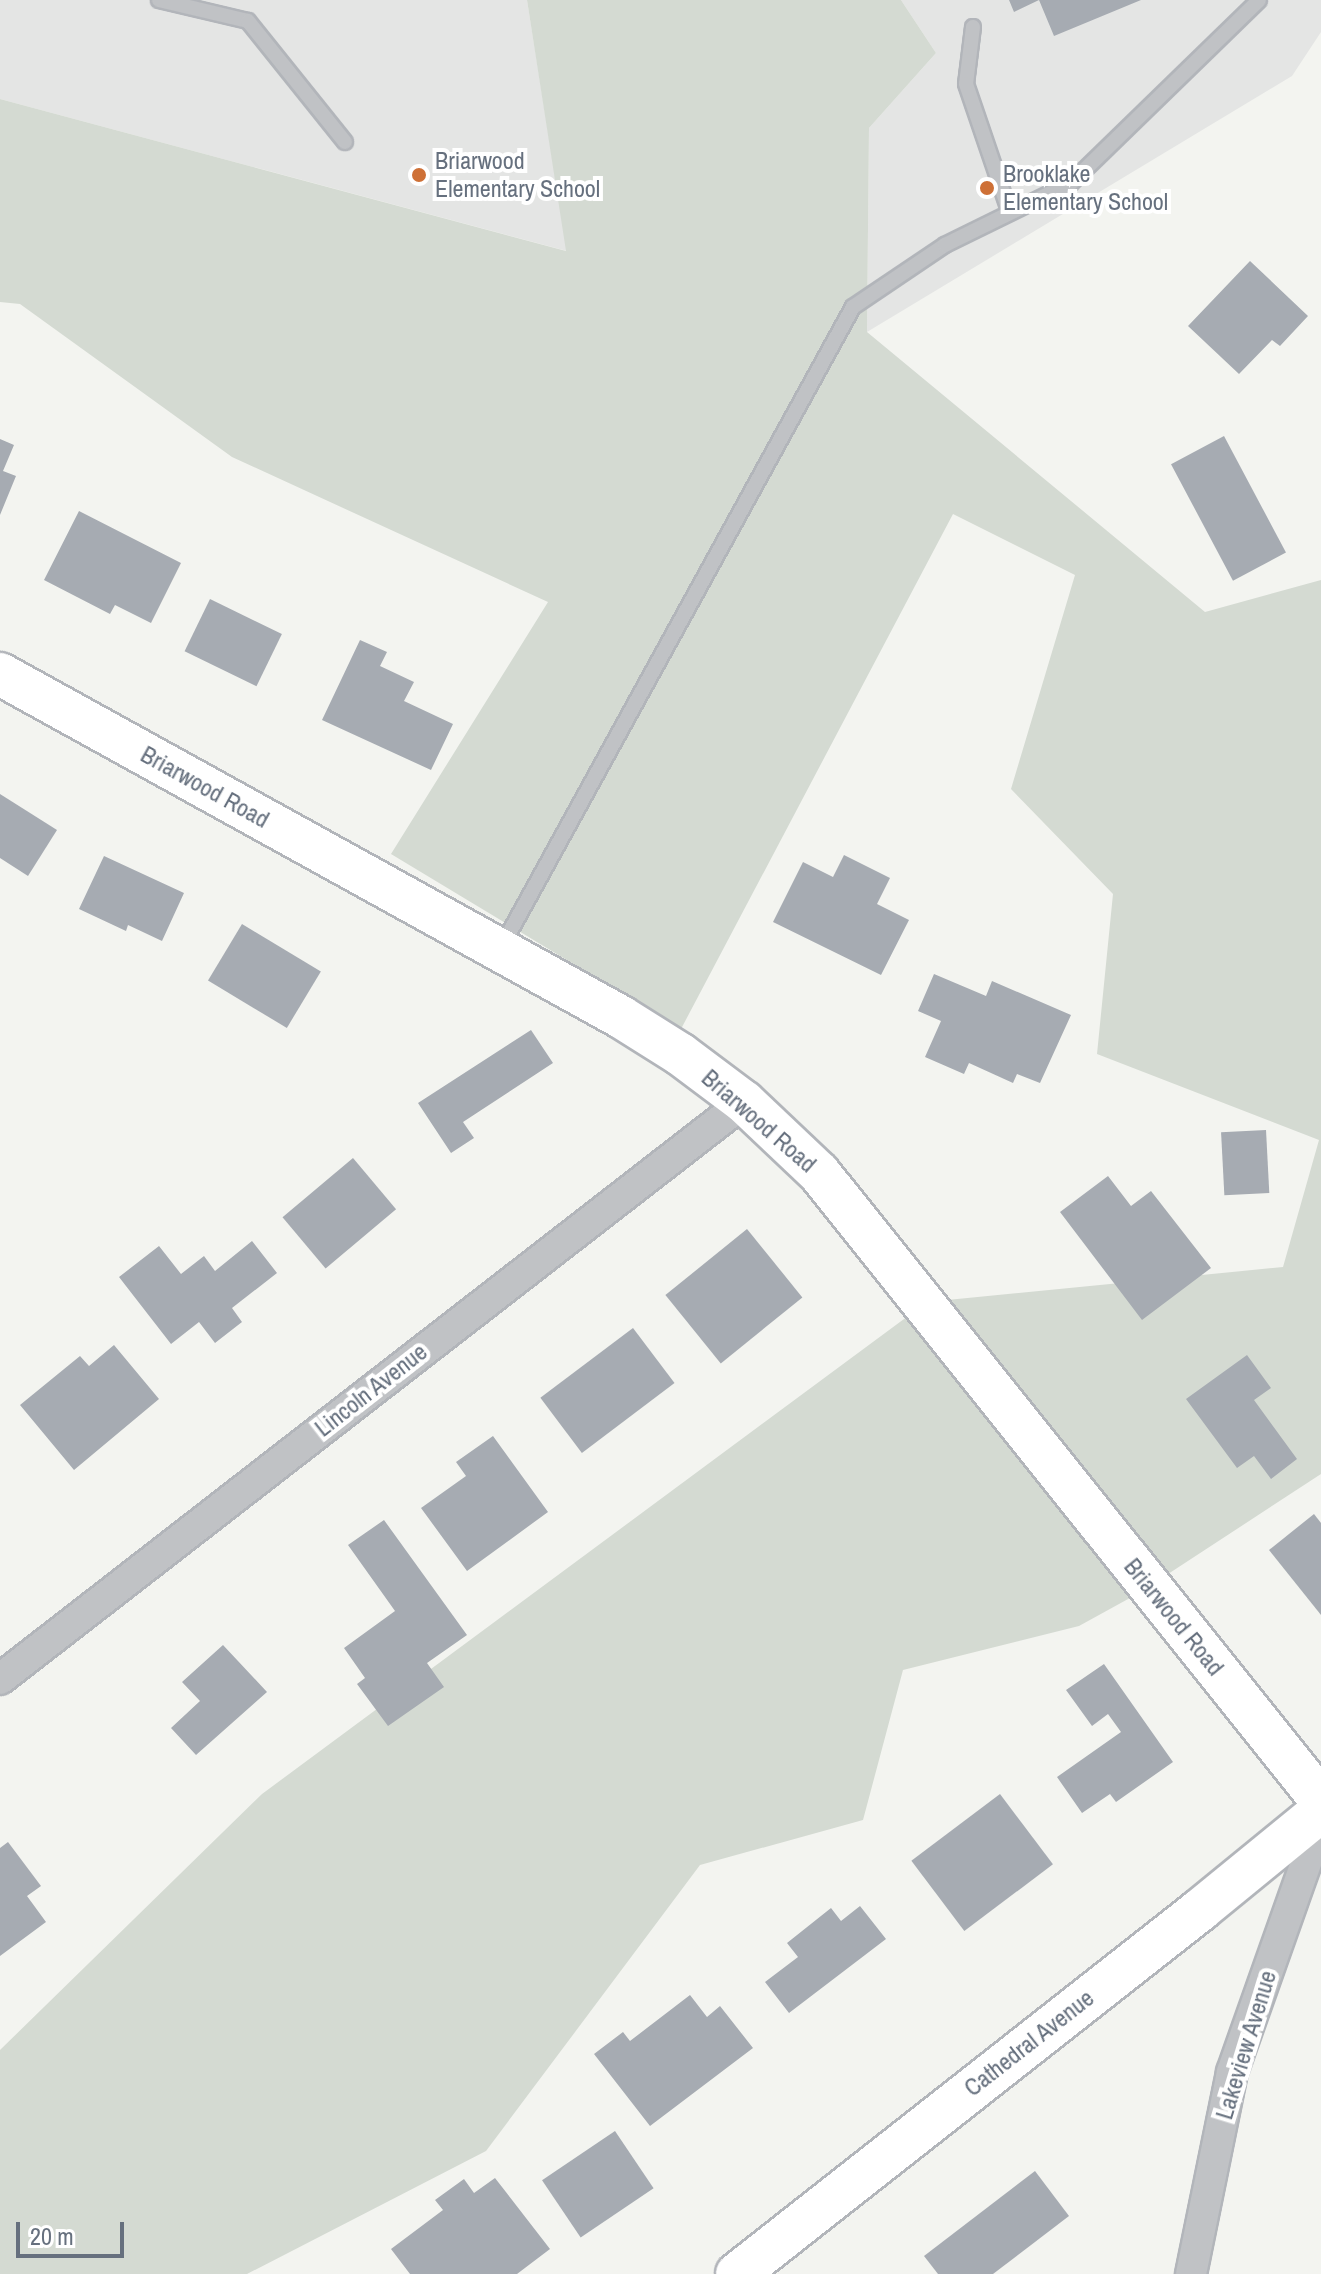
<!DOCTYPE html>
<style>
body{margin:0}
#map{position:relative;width:1321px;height:2274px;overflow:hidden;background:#f3f4f0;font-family:"Archivo Narrow",sans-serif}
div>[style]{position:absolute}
.built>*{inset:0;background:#e4e5e4}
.green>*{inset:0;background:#d4dad2}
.building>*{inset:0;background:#a6abb2;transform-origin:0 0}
.roads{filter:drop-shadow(2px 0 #b2b5ba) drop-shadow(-2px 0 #b2b5ba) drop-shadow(0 2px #b2b5ba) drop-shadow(0 -2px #b2b5ba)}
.lane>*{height:14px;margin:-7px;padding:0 7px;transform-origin:7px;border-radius:7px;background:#c0c2c5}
.street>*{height:30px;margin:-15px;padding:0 15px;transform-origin:15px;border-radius:15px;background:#c0c2c5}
.secondary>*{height:42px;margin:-21px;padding:0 21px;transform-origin:21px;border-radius:21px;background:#fff}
.dots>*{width:22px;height:22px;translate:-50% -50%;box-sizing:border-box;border:4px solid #fff;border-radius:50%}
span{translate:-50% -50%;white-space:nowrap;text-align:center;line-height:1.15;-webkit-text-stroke:8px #fff;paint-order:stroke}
.poi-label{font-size:24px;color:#66707e}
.left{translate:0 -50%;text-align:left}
.street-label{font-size:24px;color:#66707e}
.scale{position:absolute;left:16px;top:2222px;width:108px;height:36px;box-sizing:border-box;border:4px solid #66707e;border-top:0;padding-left:10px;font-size:24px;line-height:28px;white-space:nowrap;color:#66707e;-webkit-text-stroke:6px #fff;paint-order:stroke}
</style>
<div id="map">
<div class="built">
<i style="clip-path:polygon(0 0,527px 0,567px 251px,0 99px)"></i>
<i style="clip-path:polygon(901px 0,1321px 0,1321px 32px,1292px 76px,867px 332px,869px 128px,936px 53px)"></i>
</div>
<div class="green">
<i style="clip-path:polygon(527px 0,901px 0,936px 53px,869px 128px,867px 332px,1205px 612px,1321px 580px,1321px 1474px,1139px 1593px,1079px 1626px,903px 1670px,863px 1820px,700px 1865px,486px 2151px,247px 2274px,0 2274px,0 2050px,262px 1794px,927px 1302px,1283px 1267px,1319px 1140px,1097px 1054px,1113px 894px,1011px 789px,1075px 575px,953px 514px,681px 1029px,391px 854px,548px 602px,232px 457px,20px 304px,0 302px,0 99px,566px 251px)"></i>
</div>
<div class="building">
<i style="clip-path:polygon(1009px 0,1141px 0,1054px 36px,1039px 0,1014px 12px)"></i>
<i style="clip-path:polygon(1250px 261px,1308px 316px,1280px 346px,1272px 340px,1239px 374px,1188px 326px)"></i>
<i style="left:1224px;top:436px;width:132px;height:60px;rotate:62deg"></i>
<i style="clip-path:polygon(0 439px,14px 445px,3px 471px,16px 476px,0 515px)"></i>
<i style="clip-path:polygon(79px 511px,181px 563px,151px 623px,115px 605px,110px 614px,44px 580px)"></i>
<i style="left:210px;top:599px;width:80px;height:58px;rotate:26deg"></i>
<i style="clip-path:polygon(360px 640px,387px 652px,380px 666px,414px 682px,404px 701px,453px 724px,431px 770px,322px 720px)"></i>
<i style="clip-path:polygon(0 794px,57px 830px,28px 876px,0 858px)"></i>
<i style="clip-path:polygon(844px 855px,890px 878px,877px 904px,909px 920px,881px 975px,773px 922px,803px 862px,833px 877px)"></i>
<i style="clip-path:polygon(104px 856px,184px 893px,162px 941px,128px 925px,126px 931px,79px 909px)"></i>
<i style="left:242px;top:924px;width:92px;height:66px;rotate:31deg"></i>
<i style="clip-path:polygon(934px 974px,986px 996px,992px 981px,1071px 1015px,1040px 1083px,1017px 1074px,1013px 1083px,969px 1063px,964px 1074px,925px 1057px,941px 1021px,918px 1011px)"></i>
<i style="clip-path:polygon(531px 1030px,553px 1063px,463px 1122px,474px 1138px,451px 1153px,418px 1103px)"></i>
<i style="left:1266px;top:1130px;width:63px;height:45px;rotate:87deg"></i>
<i style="left:353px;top:1158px;width:67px;height:92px;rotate:50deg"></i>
<i style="clip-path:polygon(1108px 1176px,1131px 1206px,1151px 1191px,1211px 1268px,1142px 1320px,1060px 1212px)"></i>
<i style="left:747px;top:1229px;width:88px;height:105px;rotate:51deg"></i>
<i style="clip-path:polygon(252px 1241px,277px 1273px,232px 1308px,242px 1322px,215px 1343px,199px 1322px,171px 1344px,119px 1277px,159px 1246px,181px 1274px,204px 1256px,215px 1271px)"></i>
<i style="left:633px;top:1328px;width:69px;height:116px;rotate:53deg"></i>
<i style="clip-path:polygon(114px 1345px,159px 1399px,74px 1470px,20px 1405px,80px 1356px,89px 1366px)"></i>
<i style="clip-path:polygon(1247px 1355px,1271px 1388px,1254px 1400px,1297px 1459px,1271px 1479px,1254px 1456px,1237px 1468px,1186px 1399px)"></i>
<i style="clip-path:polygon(493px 1436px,548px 1512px,467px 1571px,421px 1508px,466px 1476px,456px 1462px)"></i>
<i style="clip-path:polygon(1314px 1514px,1321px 1523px,1321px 1615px,1269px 1550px)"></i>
<i style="clip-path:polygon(384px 1520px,467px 1635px,427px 1663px,444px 1687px,388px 1726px,357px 1684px,365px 1678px,344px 1648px,395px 1611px,348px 1545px)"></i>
<i style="clip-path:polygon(223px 1645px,267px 1692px,196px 1755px,171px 1728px,200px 1701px,182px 1682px)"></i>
<i style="clip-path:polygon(1104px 1664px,1173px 1762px,1116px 1802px,1110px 1794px,1082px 1813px,1057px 1777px,1121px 1732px,1108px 1714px,1092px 1726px,1066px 1690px)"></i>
<i style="left:1000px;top:1794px;width:88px;height:111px;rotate:53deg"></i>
<i style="clip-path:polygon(8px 1842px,41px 1886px,27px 1896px,46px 1922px,0 1956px,0 1848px)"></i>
<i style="clip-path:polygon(860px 1906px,886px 1939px,789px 2013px,765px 1982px,798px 1957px,787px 1943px,831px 1908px,841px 1921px)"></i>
<i style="clip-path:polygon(690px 1995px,707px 2017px,720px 2006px,753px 2048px,650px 2126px,594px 2054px,623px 2032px,630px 2041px)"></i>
<i style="left:615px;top:2131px;width:69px;height:88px;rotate:56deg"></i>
<i style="clip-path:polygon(1035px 2171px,1069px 2216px,993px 2274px,938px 2274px,924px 2256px)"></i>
<i style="clip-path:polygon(495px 2178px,550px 2249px,517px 2274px,410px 2274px,391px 2249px,443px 2210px,435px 2200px,464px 2179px,474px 2193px)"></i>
</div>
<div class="roads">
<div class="lane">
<i style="left:159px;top:0;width:91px;rotate:13.3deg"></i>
<i style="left:248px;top:21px;width:155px;rotate:51.3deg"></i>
<i style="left:973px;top:27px;width:57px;rotate:97deg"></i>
<i style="left:966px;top:84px;width:136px;rotate:71.2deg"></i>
<i style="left:502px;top:946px;width:729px;rotate:-61.22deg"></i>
<i style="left:853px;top:307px;width:111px;rotate:-34deg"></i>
<i style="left:945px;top:245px;width:140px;rotate:-26.2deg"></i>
<i style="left:1071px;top:183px;width:262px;rotate:-44.2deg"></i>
</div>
<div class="street">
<i style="left:0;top:1679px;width:942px;rotate:-37.79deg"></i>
<i style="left:1191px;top:2274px;width:206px;rotate:-78.5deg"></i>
<i style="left:1232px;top:2072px;width:266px;rotate:-70.5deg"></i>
</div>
<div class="secondary">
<i style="left:0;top:674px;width:709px;rotate:28.91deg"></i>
<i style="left:621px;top:1017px;width:70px;rotate:32.1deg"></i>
<i style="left:680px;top:1054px;width:80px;rotate:36.9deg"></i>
<i style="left:744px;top:1102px;width:103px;rotate:43.4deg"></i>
<i style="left:819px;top:1173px;width:803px;rotate:51.32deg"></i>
<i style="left:737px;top:2274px;width:589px;rotate:-38.17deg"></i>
<i style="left:1200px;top:1910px;width:156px;rotate:-39.3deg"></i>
</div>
</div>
<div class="dots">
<i style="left:419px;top:175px;background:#ce7036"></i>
<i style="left:987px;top:188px;background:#ce7036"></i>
</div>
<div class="poi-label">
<span class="left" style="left:435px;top:175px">Briarwood<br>Elementary School</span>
<span class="left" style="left:1003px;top:188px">Brooklake<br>Elementary School</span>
</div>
<div class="street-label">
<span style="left:205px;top:787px;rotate:29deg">Briarwood Road</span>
<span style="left:759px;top:1121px;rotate:41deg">Briarwood Road</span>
<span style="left:371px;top:1390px;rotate:-38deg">Lincoln Avenue</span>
<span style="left:1174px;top:1617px;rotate:51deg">Briarwood Road</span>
<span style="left:1029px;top:2043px;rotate:-38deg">Cathedral Avenue</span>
<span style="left:1246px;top:2045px;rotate:-73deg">Lakeview Avenue</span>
</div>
<div class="scale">20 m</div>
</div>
